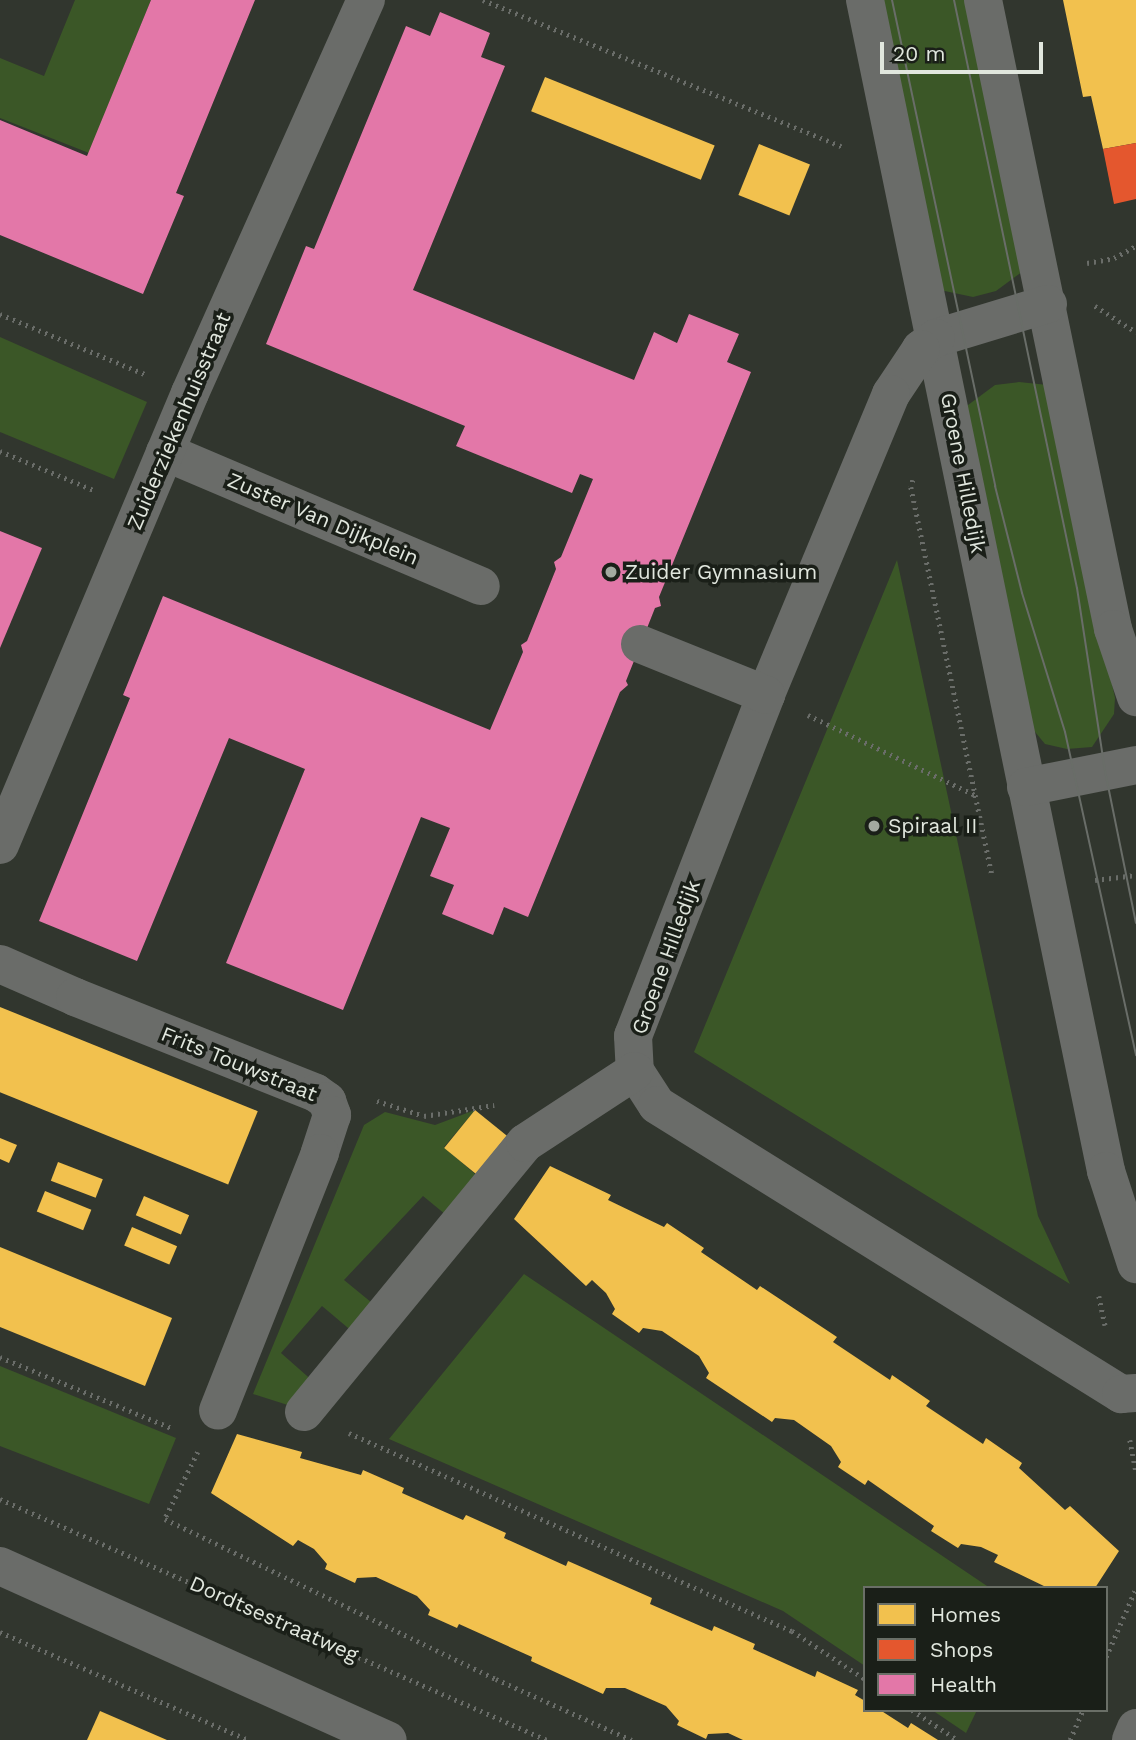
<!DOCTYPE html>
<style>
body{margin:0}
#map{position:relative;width:1136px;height:1740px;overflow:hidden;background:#31362e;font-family:"Work Sans",sans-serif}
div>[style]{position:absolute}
.green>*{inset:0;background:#3b5727}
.homes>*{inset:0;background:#f2c14e;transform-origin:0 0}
.shops>*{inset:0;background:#e4572e}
.health>*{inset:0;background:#e377a8}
.path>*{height:4.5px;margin-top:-2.25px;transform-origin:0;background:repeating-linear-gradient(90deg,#6a6d69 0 2px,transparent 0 7px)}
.minor>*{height:38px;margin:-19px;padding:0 19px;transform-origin:19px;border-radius:19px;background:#6a6c69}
.tram>*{height:2px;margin:-1px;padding:0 1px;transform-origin:1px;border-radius:1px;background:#696d68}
.dots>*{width:19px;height:19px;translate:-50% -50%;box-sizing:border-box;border:4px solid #1a1f18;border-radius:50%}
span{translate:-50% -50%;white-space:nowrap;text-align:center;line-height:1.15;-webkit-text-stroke:7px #1a1f18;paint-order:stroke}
.street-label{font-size:21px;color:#e1e7de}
.poi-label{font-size:21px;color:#e1e7de}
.left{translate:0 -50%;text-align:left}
.legend{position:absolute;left:863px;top:1586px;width:245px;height:126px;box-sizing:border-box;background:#1a1f18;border:2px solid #6a6f67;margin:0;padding:9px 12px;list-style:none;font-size:21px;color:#e1e7de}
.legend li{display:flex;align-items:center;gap:14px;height:35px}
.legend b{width:35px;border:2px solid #6a6f67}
.scale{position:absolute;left:880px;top:42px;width:163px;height:32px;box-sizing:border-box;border:4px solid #e1e7de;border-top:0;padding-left:9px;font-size:21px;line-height:24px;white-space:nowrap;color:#e1e7de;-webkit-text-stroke:5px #1a1f18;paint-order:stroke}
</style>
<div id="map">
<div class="green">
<i style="clip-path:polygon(75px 0,151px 0,89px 153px,0 118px,0 58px,44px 76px)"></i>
<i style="clip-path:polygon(879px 0,969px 0,1026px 269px,996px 291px,973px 297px,940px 290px)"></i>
<i style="clip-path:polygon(0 337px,147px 402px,114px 479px,0 432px)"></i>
<i style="clip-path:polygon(1019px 382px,1048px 385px,1115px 698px,1114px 714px,1092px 747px,1067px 749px,1045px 744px,1031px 727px,964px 408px,995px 385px)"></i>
<i style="clip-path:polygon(897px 560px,1038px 1216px,1070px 1284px,694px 1052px)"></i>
<i style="clip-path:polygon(475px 1110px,444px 1147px,475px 1174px,451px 1219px,423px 1196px,344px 1280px,377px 1307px,354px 1333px,322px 1306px,281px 1353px,315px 1383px,294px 1407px,253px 1394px,364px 1125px,385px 1112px,435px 1125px)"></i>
<i style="clip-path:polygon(524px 1274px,990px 1588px,865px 1588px,865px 1666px,783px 1611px,389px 1439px)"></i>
<i style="clip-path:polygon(0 1366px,176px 1438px,149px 1504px,0 1446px)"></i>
<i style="clip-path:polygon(932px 1710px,977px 1710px,966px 1733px)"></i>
</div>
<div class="homes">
<i style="clip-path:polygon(1063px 0,1136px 0,1136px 143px,1103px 149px,1091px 96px,1083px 97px)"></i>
<i style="left:545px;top:77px;width:183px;height:37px;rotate:22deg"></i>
<i style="left:759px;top:144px;width:55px;height:55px;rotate:22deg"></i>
<i style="left:0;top:1007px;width:278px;height:79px;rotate:22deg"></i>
<i style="left:475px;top:1110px;width:41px;height:49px;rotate:39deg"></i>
<i style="clip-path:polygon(0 1138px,17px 1145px,9px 1163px,0 1159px)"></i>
<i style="left:58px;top:1162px;width:48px;height:20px;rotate:21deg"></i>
<i style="clip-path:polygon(550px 1166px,611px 1195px,608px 1200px,664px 1227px,667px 1223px,704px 1248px,701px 1252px,757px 1290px,760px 1286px,837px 1337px,833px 1342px,890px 1380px,892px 1375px,930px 1401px,926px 1406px,983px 1444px,986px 1438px,1022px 1463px,1019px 1468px,1065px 1510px,1070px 1506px,1119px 1551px,1095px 1588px,1048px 1588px,994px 1562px,998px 1555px,981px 1547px,961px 1544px,958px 1548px,931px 1531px,934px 1526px,868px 1480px,865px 1485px,838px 1467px,841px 1462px,831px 1446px,794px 1420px,775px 1418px,772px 1422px,706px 1378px,709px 1373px,699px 1356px,662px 1331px,643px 1328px,639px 1333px,612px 1314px,615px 1309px,606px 1293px,592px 1280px,586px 1286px,514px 1219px)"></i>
<i style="left:45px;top:1191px;width:50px;height:22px;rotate:22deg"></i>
<i style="left:144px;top:1196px;width:49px;height:21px;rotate:23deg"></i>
<i style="left:132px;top:1227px;width:49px;height:20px;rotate:23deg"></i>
<i style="clip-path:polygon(0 1247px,172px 1318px,145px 1386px,0 1327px)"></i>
<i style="clip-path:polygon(237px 1434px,302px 1452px,300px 1458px,361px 1475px,363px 1470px,404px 1488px,402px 1493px,463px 1520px,466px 1515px,506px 1533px,504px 1538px,566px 1566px,568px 1561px,652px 1598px,650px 1604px,712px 1631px,714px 1626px,755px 1644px,753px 1649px,815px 1677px,817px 1671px,858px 1690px,855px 1695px,865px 1701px,865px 1710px,880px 1710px,908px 1728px,911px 1723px,938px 1740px,743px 1740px,728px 1733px,708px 1734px,706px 1739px,677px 1725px,679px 1721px,666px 1706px,625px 1688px,606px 1688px,603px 1694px,531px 1661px,532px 1657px,459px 1624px,457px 1628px,428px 1615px,430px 1610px,417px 1596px,376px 1577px,357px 1578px,355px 1583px,325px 1569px,327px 1564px,314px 1549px,298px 1540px,293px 1546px,211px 1493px)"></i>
<i style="clip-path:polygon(100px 1711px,167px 1740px,87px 1740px)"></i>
</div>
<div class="shops">
<i style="clip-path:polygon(1136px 143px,1136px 199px,1114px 204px,1103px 149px)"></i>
</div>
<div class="health">
<i style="clip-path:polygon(151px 0,255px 0,176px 193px,184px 196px,143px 294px,0 235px,0 120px,87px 156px)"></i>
<i style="clip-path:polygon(440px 12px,490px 33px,481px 57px,505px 66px,413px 290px,634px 380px,654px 332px,677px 343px,689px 314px,739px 334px,727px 362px,751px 372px,659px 597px,661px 606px,655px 608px,626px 681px,628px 685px,620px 692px,528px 917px,504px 907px,493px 935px,442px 914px,454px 885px,430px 876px,450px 828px,421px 817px,343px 1010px,226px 963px,305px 769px,229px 738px,137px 961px,39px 921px,130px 698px,123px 695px,163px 596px,490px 730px,523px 652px,521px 645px,527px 641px,556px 569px,554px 562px,561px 557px,593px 479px,580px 474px,572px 493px,456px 446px,465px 426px,266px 344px,306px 246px,314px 249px,406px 26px,430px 36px)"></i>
<i style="clip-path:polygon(0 531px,42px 548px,0 648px)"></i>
</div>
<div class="path">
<i style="left:483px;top:0;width:391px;rotate:22.2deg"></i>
<i style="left:1087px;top:263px;width:27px;rotate:-10deg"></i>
<i style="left:1114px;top:258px;width:25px;rotate:-29deg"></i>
<i style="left:1095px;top:306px;width:49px;rotate:32.4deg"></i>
<i style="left:0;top:314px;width:159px;rotate:22.5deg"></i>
<i style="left:0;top:451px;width:104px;rotate:22.6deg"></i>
<i style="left:913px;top:480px;width:7px;rotate:106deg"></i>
<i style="left:911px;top:487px;width:396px;rotate:78.2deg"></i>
<i style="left:808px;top:715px;width:187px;rotate:25.6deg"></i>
<i style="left:1095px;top:880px;width:41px;rotate:-7deg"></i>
<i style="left:377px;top:1101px;width:49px;rotate:17.7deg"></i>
<i style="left:424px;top:1116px;width:71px;rotate:-8.9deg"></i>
<i style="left:1099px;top:1296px;width:30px;rotate:78deg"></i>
<i style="left:0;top:1357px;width:188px;rotate:22.5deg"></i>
<i style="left:349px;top:1433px;width:485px;rotate:24.1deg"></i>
<i style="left:792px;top:1631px;width:87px;rotate:33.3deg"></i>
<i style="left:1130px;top:1440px;width:32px;rotate:79deg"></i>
<i style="left:198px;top:1452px;width:75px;rotate:116.2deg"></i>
<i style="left:165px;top:1519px;width:368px;rotate:25.8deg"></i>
<i style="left:496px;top:1679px;width:149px;rotate:24.2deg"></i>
<i style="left:0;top:1499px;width:598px;rotate:23.78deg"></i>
<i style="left:0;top:1632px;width:270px;rotate:23.5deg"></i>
<i style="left:1106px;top:1657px;width:75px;rotate:-66.5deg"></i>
<i style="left:912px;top:1710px;width:53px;rotate:33.4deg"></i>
<i style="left:1070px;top:1740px;width:33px;rotate:-67deg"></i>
</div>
<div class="minor">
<i style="left:865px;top:0;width:1196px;rotate:78.37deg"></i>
<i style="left:1106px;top:1171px;width:98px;rotate:72.1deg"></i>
<i style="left:983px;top:0;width:642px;rotate:78.32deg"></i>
<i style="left:1113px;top:629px;width:72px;rotate:71.3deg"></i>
<i style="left:1048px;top:304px;width:117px;rotate:163.1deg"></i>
<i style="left:936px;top:338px;width:19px;rotate:144deg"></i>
<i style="left:921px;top:349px;width:54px;rotate:123.7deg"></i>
<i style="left:891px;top:394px;width:326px;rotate:112.6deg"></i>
<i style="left:766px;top:695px;width:366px;rotate:111.3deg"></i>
<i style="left:633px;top:1036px;width:35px;rotate:87deg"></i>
<i style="left:635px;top:1071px;width:40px;rotate:57.1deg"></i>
<i style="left:657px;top:1105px;width:547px;rotate:31.92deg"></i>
<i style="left:1121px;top:1394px;width:15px;rotate:-4deg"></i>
<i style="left:165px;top:452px;width:343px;rotate:23deg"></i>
<i style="left:640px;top:644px;width:136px;rotate:22deg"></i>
<i style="left:1026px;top:787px;width:112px;rotate:-11.3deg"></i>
<i style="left:0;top:845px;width:490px;rotate:-67.2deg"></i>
<i style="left:190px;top:393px;width:431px;rotate:-65.9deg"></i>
<i style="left:0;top:964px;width:82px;rotate:23.7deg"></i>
<i style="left:75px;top:997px;width:259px;rotate:21.7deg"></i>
<i style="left:316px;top:1093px;width:14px;rotate:36deg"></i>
<i style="left:327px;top:1101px;width:15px;rotate:70deg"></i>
<i style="left:332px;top:1115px;width:40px;rotate:108deg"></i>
<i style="left:320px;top:1153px;width:277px;rotate:111.6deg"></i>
<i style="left:304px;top:1412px;width:348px;rotate:-50.6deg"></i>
<i style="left:525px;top:1143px;width:131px;rotate:-33.2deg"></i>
<i style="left:0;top:1566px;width:425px;rotate:24.2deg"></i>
<i style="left:1131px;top:1740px;width:13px;rotate:-67deg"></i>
</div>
<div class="tram">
<i style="left:892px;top:0;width:497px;rotate:78deg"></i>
<i style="left:995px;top:486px;width:110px;rotate:75.8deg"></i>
<i style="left:1022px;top:593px;width:145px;rotate:72.8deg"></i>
<i style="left:1065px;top:732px;width:331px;rotate:77.6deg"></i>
<i style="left:954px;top:0;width:601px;rotate:78.19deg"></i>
<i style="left:1077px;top:588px;width:185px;rotate:81.3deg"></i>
<i style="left:1105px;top:771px;width:155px;rotate:78.5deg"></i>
</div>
<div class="dots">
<i style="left:611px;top:572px;background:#a3a9a0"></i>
<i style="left:874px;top:826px;background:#a3a9a0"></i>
</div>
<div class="street-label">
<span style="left:179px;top:421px;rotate:-67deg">Zuiderziekenhuisstraat</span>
<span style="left:963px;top:473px;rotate:79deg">Groene Hilledijk</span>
<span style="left:323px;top:519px;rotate:23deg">Zuster Van Dijkplein</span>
<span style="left:666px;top:957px;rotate:-70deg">Groene Hilledijk</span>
<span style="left:239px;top:1064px;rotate:22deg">Frits Touwstraat</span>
<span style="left:274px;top:1619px;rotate:24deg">Dordtsestraatweg</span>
</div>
<div class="poi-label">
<span class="left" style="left:625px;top:572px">Zuider Gymnasium</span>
<span class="left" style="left:888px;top:826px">Spiraal II</span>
</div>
<ul class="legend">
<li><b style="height:19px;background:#f2c14e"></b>Homes</li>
<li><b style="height:19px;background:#e4572e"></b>Shops</li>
<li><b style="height:19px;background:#e377a8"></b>Health</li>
</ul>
<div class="scale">20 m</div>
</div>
